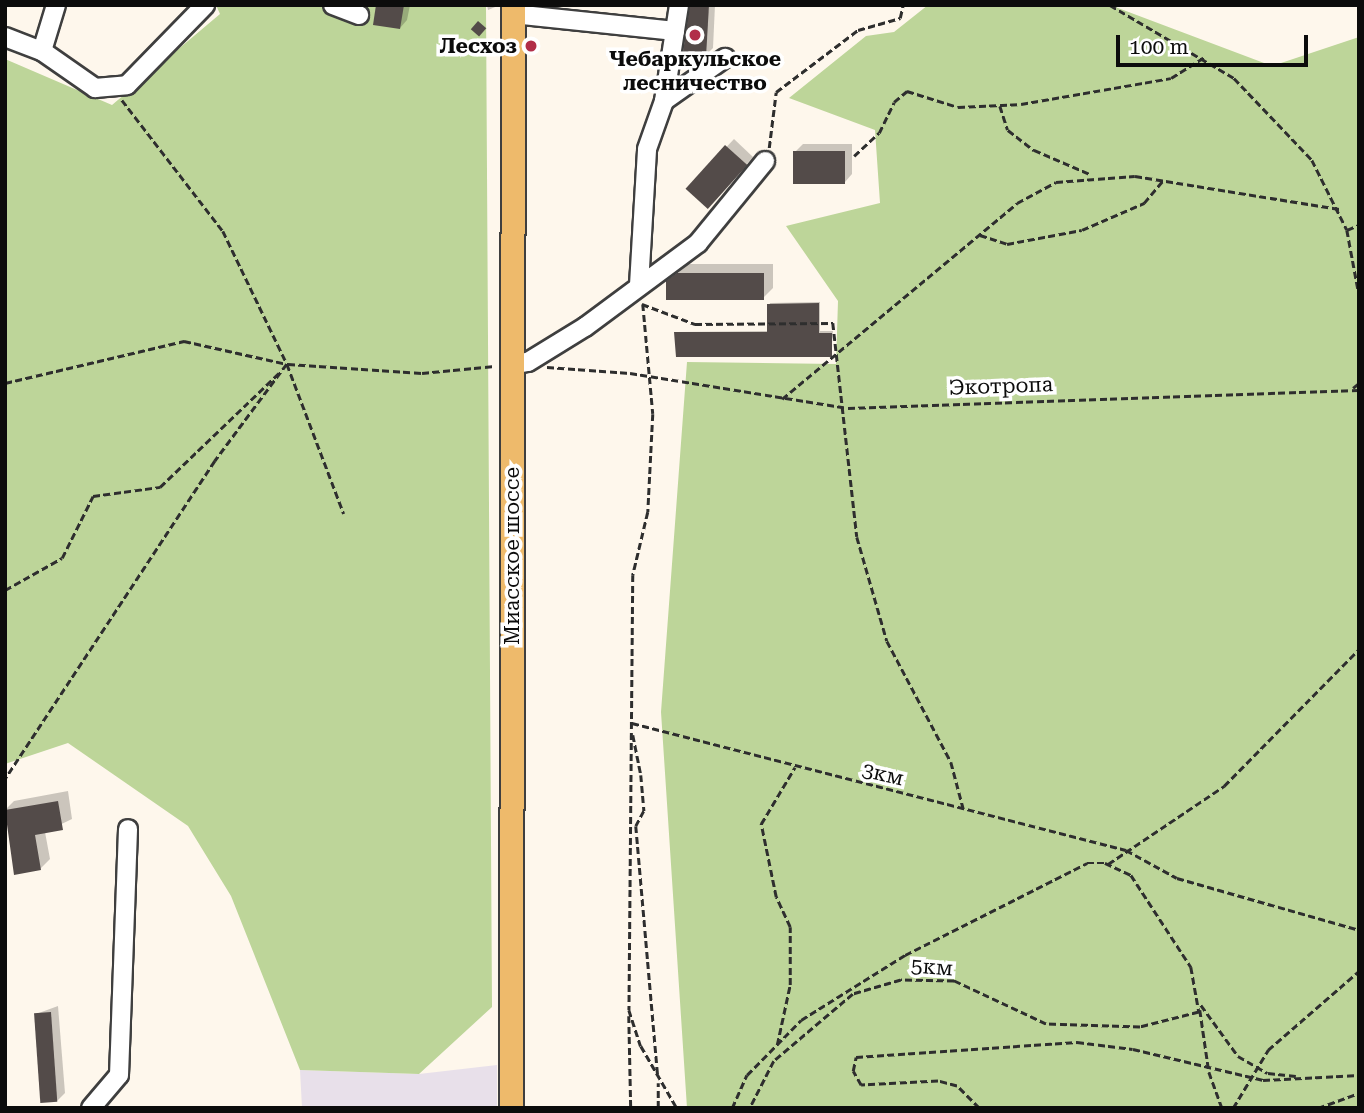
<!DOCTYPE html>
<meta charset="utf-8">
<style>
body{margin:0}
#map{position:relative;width:1364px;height:1113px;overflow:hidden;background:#fef7ec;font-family:"Roboto Serif",serif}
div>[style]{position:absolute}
.industrial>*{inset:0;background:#e8e0ea}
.forest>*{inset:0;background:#bdd599}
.shadow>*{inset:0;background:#0003}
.building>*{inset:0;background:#534b49;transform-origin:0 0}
.path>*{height:2.5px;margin-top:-1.25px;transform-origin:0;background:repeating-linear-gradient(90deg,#2e2e2e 0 7px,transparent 0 10.5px)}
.roads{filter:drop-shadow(2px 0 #3f3f3f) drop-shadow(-2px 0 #3f3f3f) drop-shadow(0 2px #3f3f3f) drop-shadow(0 -2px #3f3f3f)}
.minor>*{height:18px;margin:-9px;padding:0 9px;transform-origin:9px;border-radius:9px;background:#fff}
.major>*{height:23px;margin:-11.5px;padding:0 11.5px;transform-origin:11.5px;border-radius:11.5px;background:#eeba6b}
.dots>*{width:19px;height:19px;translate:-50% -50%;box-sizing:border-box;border:4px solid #fff;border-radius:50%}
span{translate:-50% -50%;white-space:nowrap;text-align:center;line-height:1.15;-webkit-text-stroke:7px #fff;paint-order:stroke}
.poi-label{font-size:21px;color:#0c0c0c;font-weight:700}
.right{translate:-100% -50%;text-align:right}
.street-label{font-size:21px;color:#0c0c0c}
.frame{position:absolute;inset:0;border:7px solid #0c0c0c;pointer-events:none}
.scale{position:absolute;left:1116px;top:35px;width:192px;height:32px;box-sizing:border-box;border:4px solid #0c0c0c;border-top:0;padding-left:9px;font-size:21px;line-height:24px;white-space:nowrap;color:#0c0c0c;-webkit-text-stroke:5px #fff;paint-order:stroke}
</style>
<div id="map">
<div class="industrial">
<i style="clip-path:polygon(497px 1065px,497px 1108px,302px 1108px,300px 1070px,419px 1074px)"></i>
</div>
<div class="forest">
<i style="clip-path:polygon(216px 5px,486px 5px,492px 1007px,419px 1074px,300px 1070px,231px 896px,188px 826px,68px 743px,5px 764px,5px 59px,112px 105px,220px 14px)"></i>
<i style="clip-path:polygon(928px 5px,1110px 5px,1272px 66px,1359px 37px,1359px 1108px,687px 1108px,661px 712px,687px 362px,836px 364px,838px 301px,786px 226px,880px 203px,875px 130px,789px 98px,866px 36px,894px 32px)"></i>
</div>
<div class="shadow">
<i style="clip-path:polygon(378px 5px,410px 5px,407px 20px,400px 28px)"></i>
<i style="clip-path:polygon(487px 5px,500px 5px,488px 10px)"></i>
<i style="clip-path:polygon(692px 5px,715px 5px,713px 48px,705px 56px)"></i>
<i style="clip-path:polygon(734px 139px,753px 157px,715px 200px,687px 189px)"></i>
<i style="clip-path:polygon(803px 144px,852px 144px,852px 174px,845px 182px,795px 152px)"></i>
<i style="clip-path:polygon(688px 264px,773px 264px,773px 288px,763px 298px,668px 282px)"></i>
<i style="clip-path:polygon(820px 302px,820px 331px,833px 331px,831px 356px,676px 332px,769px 331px,770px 303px)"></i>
<i style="clip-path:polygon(68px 791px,72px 819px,45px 832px,50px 859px,40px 869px,15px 873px,5px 810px,14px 801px)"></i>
<i style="clip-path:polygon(58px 1006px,65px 1093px,57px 1101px,36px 1014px)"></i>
</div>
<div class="building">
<i style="clip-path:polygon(376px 5px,404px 5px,400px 29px,373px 25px)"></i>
<i style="clip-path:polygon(690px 5px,709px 5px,706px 57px,694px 66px,681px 65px)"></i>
<i style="left:478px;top:21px;width:11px;height:11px;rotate:41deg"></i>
<i style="left:725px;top:145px;width:30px;height:59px;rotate:42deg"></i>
<i style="left:793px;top:151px;width:52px;height:33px"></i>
<i style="clip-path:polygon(677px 273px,764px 273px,764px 300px,666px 300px,666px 281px)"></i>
<i style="clip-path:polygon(819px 303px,819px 333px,832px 333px,832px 357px,676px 357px,674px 332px,767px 332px,767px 304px)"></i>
<i style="clip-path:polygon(58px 801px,63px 830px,35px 835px,41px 870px,14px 875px,5px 810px)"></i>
<i style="left:51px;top:1012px;width:90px;height:17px;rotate:86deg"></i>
</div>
<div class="path">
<i style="left:1110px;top:5px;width:144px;rotate:30.5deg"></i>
<i style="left:1234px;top:78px;width:113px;rotate:46.4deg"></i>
<i style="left:1312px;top:160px;width:78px;rotate:63.4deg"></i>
<i style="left:1347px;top:230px;width:65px;rotate:79.4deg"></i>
<i style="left:122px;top:100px;width:165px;rotate:52.4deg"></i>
<i style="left:223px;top:231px;width:148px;rotate:64.3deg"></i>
<i style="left:287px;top:364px;width:160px;rotate:69.2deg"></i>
<i style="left:1000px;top:106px;width:25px;rotate:72deg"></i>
<i style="left:1008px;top:130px;width:33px;rotate:38deg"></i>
<i style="left:1034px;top:150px;width:61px;rotate:23.2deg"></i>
<i style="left:769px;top:148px;width:56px;rotate:-82.9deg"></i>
<i style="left:776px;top:92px;width:103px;rotate:-37.1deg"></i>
<i style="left:858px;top:30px;width:44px;rotate:-15.9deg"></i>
<i style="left:900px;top:18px;width:13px;rotate:-77deg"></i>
<i style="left:854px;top:156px;width:34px;rotate:-43deg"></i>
<i style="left:879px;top:133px;width:34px;rotate:-64deg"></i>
<i style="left:894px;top:102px;width:17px;rotate:-40deg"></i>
<i style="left:907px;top:91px;width:53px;rotate:17.4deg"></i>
<i style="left:958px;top:107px;width:63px;rotate:-2.7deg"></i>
<i style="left:1021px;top:104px;width:152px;rotate:-9.8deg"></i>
<i style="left:1171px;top:78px;width:40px;rotate:-32deg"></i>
<i style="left:1347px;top:230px;width:13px;rotate:-23deg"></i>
<i style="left:980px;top:235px;width:28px;rotate:18deg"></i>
<i style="left:1007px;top:244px;width:76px;rotate:-10.6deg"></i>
<i style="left:1082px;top:230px;width:68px;rotate:-23.5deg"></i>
<i style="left:1144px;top:203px;width:30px;rotate:-50deg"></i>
<i style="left:642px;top:304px;width:57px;rotate:20.7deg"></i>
<i style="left:695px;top:324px;width:138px;rotate:-0.4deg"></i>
<i style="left:833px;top:323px;width:215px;rotate:83.6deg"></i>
<i style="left:857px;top:537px;width:108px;rotate:73.9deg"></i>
<i style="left:887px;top:641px;width:137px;rotate:62.1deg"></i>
<i style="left:951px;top:762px;width:51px;rotate:75.1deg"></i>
<i style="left:643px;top:304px;width:110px;rotate:84.8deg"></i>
<i style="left:653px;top:414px;width:98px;rotate:92.9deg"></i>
<i style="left:648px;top:512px;width:65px;rotate:103.4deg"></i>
<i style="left:633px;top:575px;width:435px;rotate:90.5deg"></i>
<i style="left:629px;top:1010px;width:38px;rotate:72deg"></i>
<i style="left:641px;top:1046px;width:72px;rotate:59.9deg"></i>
<i style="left:288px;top:364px;width:134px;rotate:3.8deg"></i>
<i style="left:422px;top:373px;width:73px;rotate:-5.5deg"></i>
<i style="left:547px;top:367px;width:83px;rotate:4.1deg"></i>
<i style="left:630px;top:373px;width:221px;rotate:9.1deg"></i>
<i style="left:848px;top:408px;width:511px;rotate:-2.02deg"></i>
<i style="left:5px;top:383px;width:184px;rotate:-13.2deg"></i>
<i style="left:184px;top:341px;width:106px;rotate:12.6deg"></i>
<i style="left:287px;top:364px;width:121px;rotate:126.6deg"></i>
<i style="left:215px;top:461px;width:382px;rotate:123.4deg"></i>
<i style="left:1353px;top:388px;width:8px;rotate:-40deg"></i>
<i style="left:782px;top:399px;width:306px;rotate:-39.8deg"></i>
<i style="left:1017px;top:203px;width:44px;rotate:-28.3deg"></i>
<i style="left:1056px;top:182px;width:79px;rotate:-4.3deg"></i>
<i style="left:1135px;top:176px;width:207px;rotate:9.2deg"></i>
<i style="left:5px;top:590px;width:65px;rotate:-29.3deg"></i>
<i style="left:62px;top:558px;width:69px;rotate:-63.4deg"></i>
<i style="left:93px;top:496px;width:68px;rotate:-7.7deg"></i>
<i style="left:160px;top:487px;width:168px;rotate:-43.8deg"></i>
<i style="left:632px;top:723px;width:510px;rotate:14.42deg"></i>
<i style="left:1126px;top:850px;width:58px;rotate:28.8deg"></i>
<i style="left:1177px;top:878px;width:189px;rotate:15.9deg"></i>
<i style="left:633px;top:735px;width:41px;rotate:78.7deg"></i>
<i style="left:641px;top:775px;width:36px;rotate:85deg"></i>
<i style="left:644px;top:811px;width:17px;rotate:118deg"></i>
<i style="left:636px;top:826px;width:251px;rotate:85deg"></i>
<i style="left:1108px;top:864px;width:140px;rotate:-33.9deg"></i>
<i style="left:1224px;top:786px;width:192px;rotate:-45.4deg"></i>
<i style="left:1201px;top:1005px;width:63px;rotate:54deg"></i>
<i style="left:1238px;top:1056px;width:34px;rotate:30deg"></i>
<i style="left:1268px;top:1073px;width:28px;rotate:6deg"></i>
<i style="left:1200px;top:1010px;width:63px;rotate:81.7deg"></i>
<i style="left:1209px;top:1072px;width:38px;rotate:70deg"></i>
<i style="left:629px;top:1016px;width:92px;rotate:88.8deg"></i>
<i style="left:777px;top:1045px;width:61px;rotate:-77.8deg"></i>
<i style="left:790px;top:985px;width:58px;rotate:-90deg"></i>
<i style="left:790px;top:927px;width:33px;rotate:-115deg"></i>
<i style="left:776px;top:897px;width:75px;rotate:-101.6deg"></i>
<i style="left:761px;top:824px;width:66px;rotate:-59.2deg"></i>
<i style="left:658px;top:1108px;width:25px;rotate:-90deg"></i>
<i style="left:732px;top:1108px;width:36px;rotate:-66deg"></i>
<i style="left:747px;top:1075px;width:77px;rotate:-45.5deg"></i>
<i style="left:801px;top:1020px;width:123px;rotate:-32deg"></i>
<i style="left:905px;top:955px;width:204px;rotate:-26.8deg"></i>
<i style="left:1087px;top:863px;width:18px"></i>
<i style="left:1105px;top:863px;width:29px;rotate:25deg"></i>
<i style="left:1131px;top:875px;width:110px;rotate:56.9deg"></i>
<i style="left:1191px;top:967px;width:46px;rotate:79.9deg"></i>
<i style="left:1199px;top:1012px;width:61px;rotate:165.7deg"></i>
<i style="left:1140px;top:1027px;width:94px;rotate:-178.2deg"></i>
<i style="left:1046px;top:1024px;width:102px;rotate:-154.9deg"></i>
<i style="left:954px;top:981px;width:53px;rotate:-178.9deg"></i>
<i style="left:901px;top:980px;width:50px;rotate:163.7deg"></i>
<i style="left:853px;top:994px;width:104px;rotate:139.7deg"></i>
<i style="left:774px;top:1061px;width:53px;rotate:117.1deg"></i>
<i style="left:979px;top:1108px;width:31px;rotate:-135deg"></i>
<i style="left:957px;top:1086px;width:20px;rotate:-165deg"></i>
<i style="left:938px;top:1081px;width:77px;rotate:177deg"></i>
<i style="left:861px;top:1085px;width:16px;rotate:-120deg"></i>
<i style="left:853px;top:1071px;width:14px;rotate:-78deg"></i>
<i style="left:856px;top:1057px;width:222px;rotate:-3.9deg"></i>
<i style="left:1077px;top:1042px;width:56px;rotate:7.1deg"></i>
<i style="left:1133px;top:1049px;width:134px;rotate:13.4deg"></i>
<i style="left:1263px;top:1080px;width:96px;rotate:-3deg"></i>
<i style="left:1233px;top:1108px;width:68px;rotate:-58.9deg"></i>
<i style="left:1268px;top:1050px;width:121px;rotate:-41deg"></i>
<i style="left:1318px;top:1108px;width:44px;rotate:-20.1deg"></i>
</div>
<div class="roads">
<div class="minor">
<i style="left:333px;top:5px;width:28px;rotate:21deg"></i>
<i style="left:513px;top:14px;width:163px;rotate:6deg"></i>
<i style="left:5px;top:37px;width:40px;rotate:21deg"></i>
<i style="left:42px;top:51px;width:65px;rotate:34.9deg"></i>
<i style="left:95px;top:88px;width:32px;rotate:-5deg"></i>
<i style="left:127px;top:85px;width:112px;rotate:-45.7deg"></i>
<i style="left:42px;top:51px;width:48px;rotate:-73.1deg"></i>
<i style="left:664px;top:101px;width:97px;rotate:-81.1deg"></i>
<i style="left:639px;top:285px;width:136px;rotate:-86.6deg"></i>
<i style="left:647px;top:149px;width:51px;rotate:-70.5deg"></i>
<i style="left:664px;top:101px;width:75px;rotate:-35.2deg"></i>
<i style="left:512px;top:365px;width:16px;rotate:-11deg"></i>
<i style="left:528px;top:362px;width:67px;rotate:-31.6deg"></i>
<i style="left:585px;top:327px;width:141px;rotate:-36.6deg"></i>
<i style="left:698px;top:243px;width:106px;rotate:-50.7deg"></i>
<i style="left:91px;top:1108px;width:43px;rotate:-49.7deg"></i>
<i style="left:119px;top:1075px;width:246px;rotate:-87.9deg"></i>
</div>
<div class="major">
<i style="left:511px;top:1108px;width:1103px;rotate:-89.9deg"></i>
</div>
</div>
<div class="dots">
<i style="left:695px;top:35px;background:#b12e49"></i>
<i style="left:531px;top:46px;background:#b12e49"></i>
</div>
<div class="poi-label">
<span class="right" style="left:517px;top:46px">Лесхоз</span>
<span style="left:695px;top:71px">Чебаркульское<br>лесничество</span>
</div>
<div class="street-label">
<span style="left:1001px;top:386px;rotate:-2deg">Экотропа</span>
<span style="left:512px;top:556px;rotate:-90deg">Миасское шоссе</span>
<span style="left:883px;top:774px;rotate:13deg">3км</span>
<span style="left:932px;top:967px;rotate:4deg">5км</span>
</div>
<div class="frame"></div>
<div class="scale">100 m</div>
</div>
